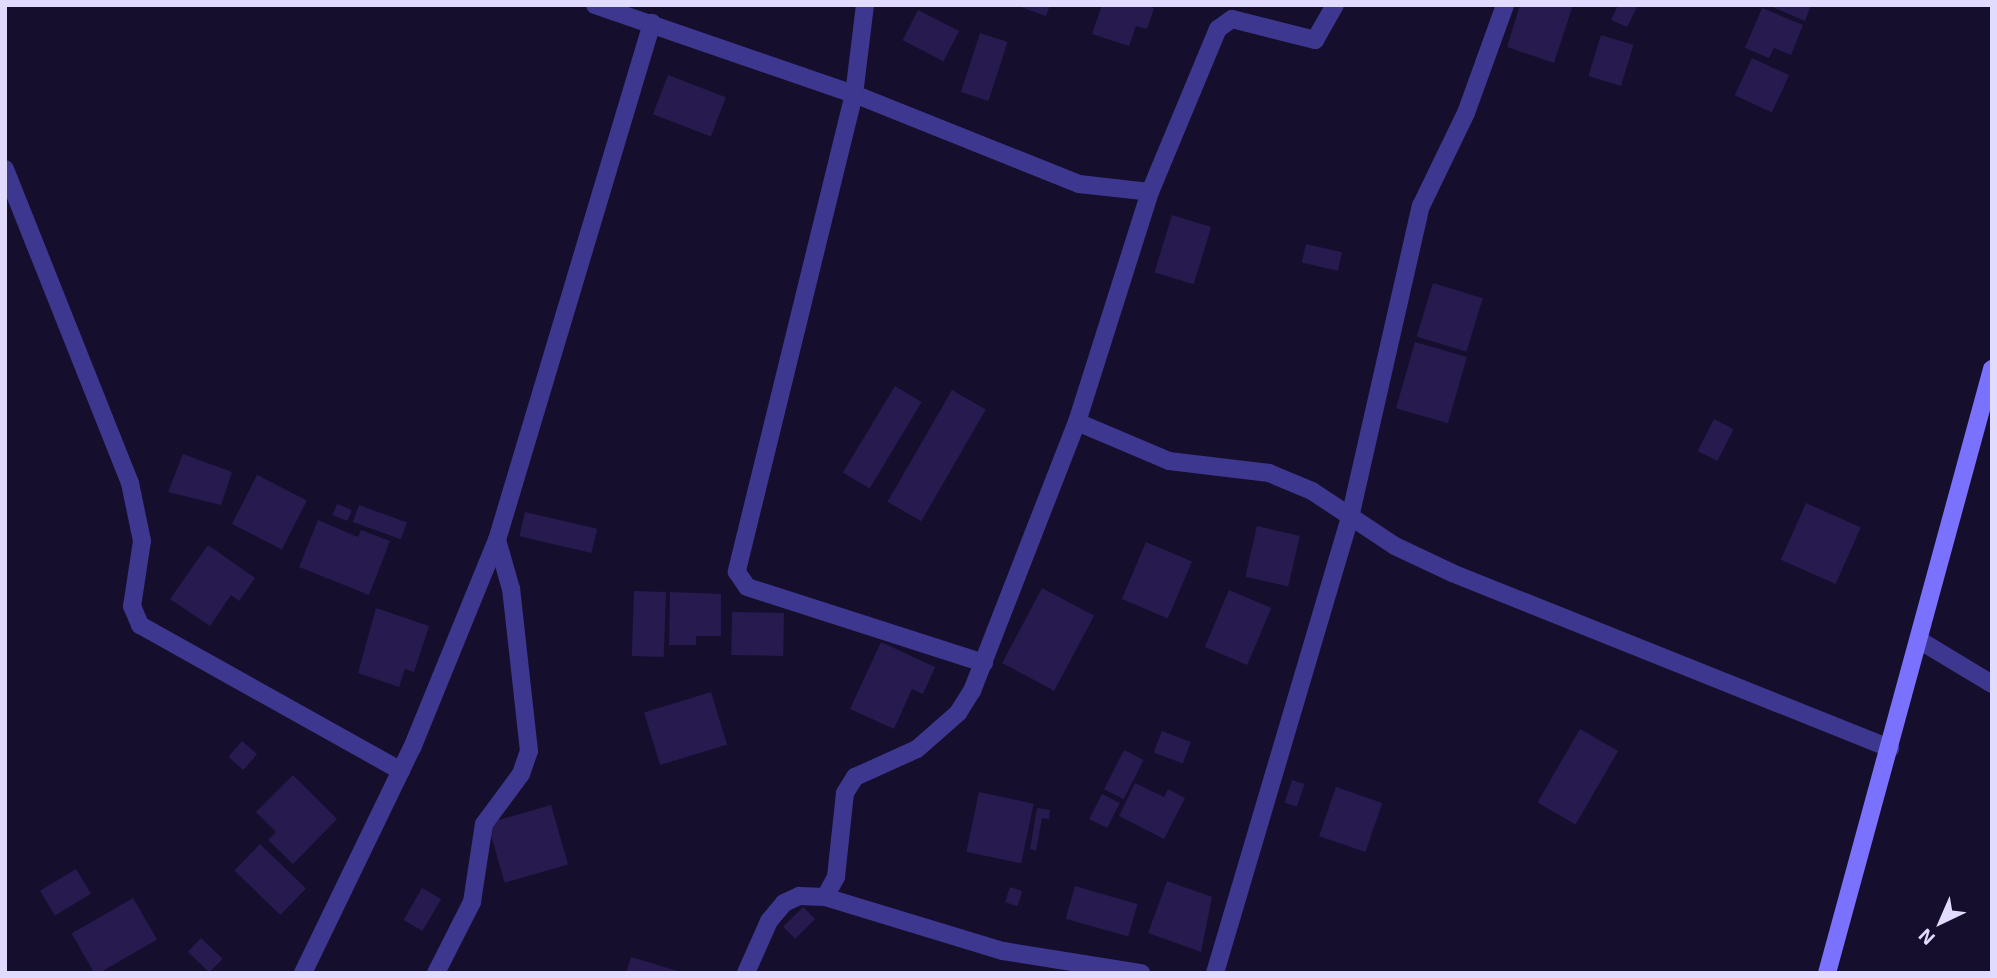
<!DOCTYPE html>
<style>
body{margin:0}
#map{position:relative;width:1997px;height:978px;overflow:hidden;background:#150f2d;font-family:"Exo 2",sans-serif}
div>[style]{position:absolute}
.building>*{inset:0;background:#261a4f;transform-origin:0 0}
.street>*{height:18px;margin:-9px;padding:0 9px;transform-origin:9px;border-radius:9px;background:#3d378f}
.secondary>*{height:18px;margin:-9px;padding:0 9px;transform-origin:9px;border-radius:9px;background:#7a72ff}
span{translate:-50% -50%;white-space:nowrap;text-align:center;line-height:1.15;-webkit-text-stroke:5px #150f2d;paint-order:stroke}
.frame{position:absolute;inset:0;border:7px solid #e0dbff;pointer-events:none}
.north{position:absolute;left:1906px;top:887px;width:70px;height:70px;-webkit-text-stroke:5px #150f2d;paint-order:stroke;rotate:224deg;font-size:19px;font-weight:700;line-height:28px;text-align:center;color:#e0dbff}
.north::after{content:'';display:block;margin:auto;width:24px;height:32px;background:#e0dbff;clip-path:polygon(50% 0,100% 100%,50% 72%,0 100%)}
</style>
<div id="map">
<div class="building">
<i style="clip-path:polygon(1015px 5px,1050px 5px,1046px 16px)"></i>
<i style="clip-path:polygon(1102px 5px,1145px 5px,1154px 8px,1147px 29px,1136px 26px,1129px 46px,1092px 34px)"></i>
<i style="clip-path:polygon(1520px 5px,1573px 5px,1554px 63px,1507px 47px)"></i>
<i style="clip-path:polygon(1618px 5px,1638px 5px,1627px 27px,1611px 20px)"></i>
<i style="clip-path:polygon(1768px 5px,1811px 5px,1805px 21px)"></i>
<i style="clip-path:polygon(1762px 8px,1803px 25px,1791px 55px,1774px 48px,1769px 58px,1745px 48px)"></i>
<i style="left:918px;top:10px;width:46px;height:34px;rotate:27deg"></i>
<i style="left:980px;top:33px;width:29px;height:62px;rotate:18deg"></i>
<i style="left:1601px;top:35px;width:34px;height:43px;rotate:17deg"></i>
<i style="left:1752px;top:58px;width:41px;height:41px;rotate:25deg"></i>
<i style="left:668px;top:75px;width:62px;height:42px;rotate:21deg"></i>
<i style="left:1172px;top:215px;width:41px;height:60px;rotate:17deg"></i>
<i style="left:1306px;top:244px;width:37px;height:19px;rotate:13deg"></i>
<i style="left:1433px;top:283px;width:52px;height:56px;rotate:17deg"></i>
<i style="left:1415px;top:342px;width:54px;height:69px;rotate:16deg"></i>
<i style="left:895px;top:386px;width:31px;height:101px;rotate:31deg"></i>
<i style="left:952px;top:390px;width:39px;height:129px;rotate:30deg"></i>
<i style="left:1714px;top:419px;width:22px;height:36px;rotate:27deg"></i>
<i style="clip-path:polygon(183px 454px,232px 472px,221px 505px,168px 492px)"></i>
<i style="left:257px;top:475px;width:56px;height:55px;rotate:27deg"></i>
<i style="left:1806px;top:503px;width:60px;height:62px;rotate:24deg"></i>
<i style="left:337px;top:504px;width:16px;height:12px;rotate:22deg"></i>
<i style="left:359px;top:505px;width:51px;height:18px;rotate:20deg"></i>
<i style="left:525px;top:512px;width:74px;height:25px;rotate:13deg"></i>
<i style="clip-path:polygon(318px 520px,358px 537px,361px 530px,390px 541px,369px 595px,299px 567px)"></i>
<i style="left:1257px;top:526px;width:44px;height:52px;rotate:13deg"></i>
<i style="left:1146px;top:542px;width:50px;height:62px;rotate:23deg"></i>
<i style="clip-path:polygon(208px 545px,255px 578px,239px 601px,231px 595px,210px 626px,170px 599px)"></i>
<i style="left:1042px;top:588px;width:59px;height:85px;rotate:28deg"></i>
<i style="left:1229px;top:590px;width:46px;height:62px;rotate:23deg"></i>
<i style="left:634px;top:591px;width:32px;height:65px;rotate:2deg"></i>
<i style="clip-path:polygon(670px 592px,721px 594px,721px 636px,696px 636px,696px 645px,669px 645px)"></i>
<i style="clip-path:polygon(376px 608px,429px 626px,414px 672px,405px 669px,399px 687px,358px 673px)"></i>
<i style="left:732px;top:612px;width:52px;height:43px;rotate:1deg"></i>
<i style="clip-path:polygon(881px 642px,935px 667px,923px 694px,912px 689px,894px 729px,850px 709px)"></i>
<i style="left:711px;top:692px;width:55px;height:70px;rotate:73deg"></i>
<i style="left:1580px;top:729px;width:44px;height:85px;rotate:30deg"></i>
<i style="left:1162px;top:731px;width:31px;height:23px;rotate:21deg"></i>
<i style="left:242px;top:741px;width:20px;height:21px;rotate:41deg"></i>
<i style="left:1124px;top:750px;width:22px;height:44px;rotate:27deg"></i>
<i style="clip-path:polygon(293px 775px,337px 819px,293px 864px,268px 840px,276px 832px,256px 812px)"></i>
<i style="left:1292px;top:780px;width:13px;height:24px;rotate:18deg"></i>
<i style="clip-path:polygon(1135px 783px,1164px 797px,1168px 789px,1185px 798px,1164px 839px,1119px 816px)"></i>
<i style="left:1336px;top:787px;width:49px;height:52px;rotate:19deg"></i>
<i style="left:979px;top:792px;width:56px;height:61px;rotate:12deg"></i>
<i style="left:1102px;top:794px;width:20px;height:28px;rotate:27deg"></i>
<i style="left:551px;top:805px;width:62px;height:66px;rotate:74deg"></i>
<i style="clip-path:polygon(1037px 808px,1050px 810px,1049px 819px,1042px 818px,1036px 851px,1030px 849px)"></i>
<i style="left:260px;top:844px;width:64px;height:37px;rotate:44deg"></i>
<i style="left:76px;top:869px;width:29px;height:42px;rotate:59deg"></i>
<i style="clip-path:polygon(1167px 881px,1212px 897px,1201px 952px,1148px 933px)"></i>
<i style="left:1075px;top:886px;width:65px;height:34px;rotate:16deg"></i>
<i style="left:1010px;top:887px;width:13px;height:16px;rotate:18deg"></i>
<i style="left:422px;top:888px;width:22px;height:37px;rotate:30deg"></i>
<i style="left:133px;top:898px;width:48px;height:71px;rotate:60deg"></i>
<i style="left:803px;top:907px;width:17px;height:28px;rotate:45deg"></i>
<i style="left:201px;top:938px;width:30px;height:19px;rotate:44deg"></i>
<i style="clip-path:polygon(631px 957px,681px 972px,681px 973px,626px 973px)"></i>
</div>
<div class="street">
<i style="left:595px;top:5px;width:274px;rotate:19deg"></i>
<i style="left:854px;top:94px;width:242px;rotate:21.8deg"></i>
<i style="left:1079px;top:184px;width:71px;rotate:6.4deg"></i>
<i style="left:865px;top:5px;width:90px;rotate:97deg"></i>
<i style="left:854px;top:94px;width:492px;rotate:103.8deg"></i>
<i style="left:737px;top:572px;width:18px;rotate:56deg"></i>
<i style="left:747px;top:587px;width:249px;rotate:17.8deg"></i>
<i style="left:5px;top:169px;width:338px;rotate:68.3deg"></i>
<i style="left:130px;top:483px;width:59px;rotate:78.3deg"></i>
<i style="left:142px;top:541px;width:66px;rotate:98.7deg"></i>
<i style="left:132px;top:606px;width:21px;rotate:67deg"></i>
<i style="left:140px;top:625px;width:299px;rotate:29.2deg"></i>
<i style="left:1077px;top:422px;width:100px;rotate:23deg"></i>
<i style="left:1169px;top:461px;width:101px;rotate:6.8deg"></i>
<i style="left:1269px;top:473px;width:47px;rotate:22.7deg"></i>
<i style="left:1312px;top:491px;width:100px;rotate:33.5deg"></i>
<i style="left:1395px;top:546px;width:63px;rotate:25.3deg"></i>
<i style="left:1452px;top:573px;width:472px;rotate:21.8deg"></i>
<i style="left:1919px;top:640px;width:85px;rotate:31.1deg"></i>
<i style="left:825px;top:897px;width:23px;rotate:-61deg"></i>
<i style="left:836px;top:877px;width:84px;rotate:-83.9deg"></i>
<i style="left:845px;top:793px;width:19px;rotate:-58deg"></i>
<i style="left:855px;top:777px;width:68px;rotate:-24.3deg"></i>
<i style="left:917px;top:749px;width:55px;rotate:-41.3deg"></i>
<i style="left:958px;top:713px;width:26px;rotate:-58deg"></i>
<i style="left:972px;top:691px;width:289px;rotate:-68.7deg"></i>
<i style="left:1077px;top:422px;width:241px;rotate:-72.4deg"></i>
<i style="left:1150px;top:192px;width:177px;rotate:-67.4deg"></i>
<i style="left:1218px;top:29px;width:17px;rotate:-36deg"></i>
<i style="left:1232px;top:19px;width:86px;rotate:14.2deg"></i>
<i style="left:1315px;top:40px;width:40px;rotate:-60.3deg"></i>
<i style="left:303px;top:973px;width:250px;rotate:-64.2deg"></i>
<i style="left:412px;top:748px;width:225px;rotate:-67.8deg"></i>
<i style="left:497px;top:540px;width:540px;rotate:-73.31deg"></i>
<i style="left:436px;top:973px;width:80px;rotate:-63.1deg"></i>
<i style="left:472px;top:902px;width:79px;rotate:-81.3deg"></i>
<i style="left:484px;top:824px;width:62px;rotate:-53.5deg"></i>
<i style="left:521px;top:774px;width:24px;rotate:-71deg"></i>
<i style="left:529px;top:751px;width:163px;rotate:-96.3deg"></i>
<i style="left:511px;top:589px;width:51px;rotate:-105.9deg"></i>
<i style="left:746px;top:973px;width:57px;rotate:-66.1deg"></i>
<i style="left:769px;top:921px;width:23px;rotate:-50deg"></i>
<i style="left:784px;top:903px;width:17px;rotate:-25deg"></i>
<i style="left:799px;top:896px;width:26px;rotate:2deg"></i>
<i style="left:825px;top:897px;width:186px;rotate:16.9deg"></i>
<i style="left:1003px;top:951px;width:140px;rotate:9.1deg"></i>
<i style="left:1215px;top:973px;width:480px;rotate:-73.5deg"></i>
<i style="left:1351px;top:513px;width:315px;rotate:-77.2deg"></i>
<i style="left:1421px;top:206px;width:103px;rotate:-64.2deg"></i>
<i style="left:1466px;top:113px;width:115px;rotate:-70.1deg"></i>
</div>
<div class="secondary">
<i style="left:1827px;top:973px;width:626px;rotate:-74.72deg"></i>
</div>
<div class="frame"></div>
<div class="north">N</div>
</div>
